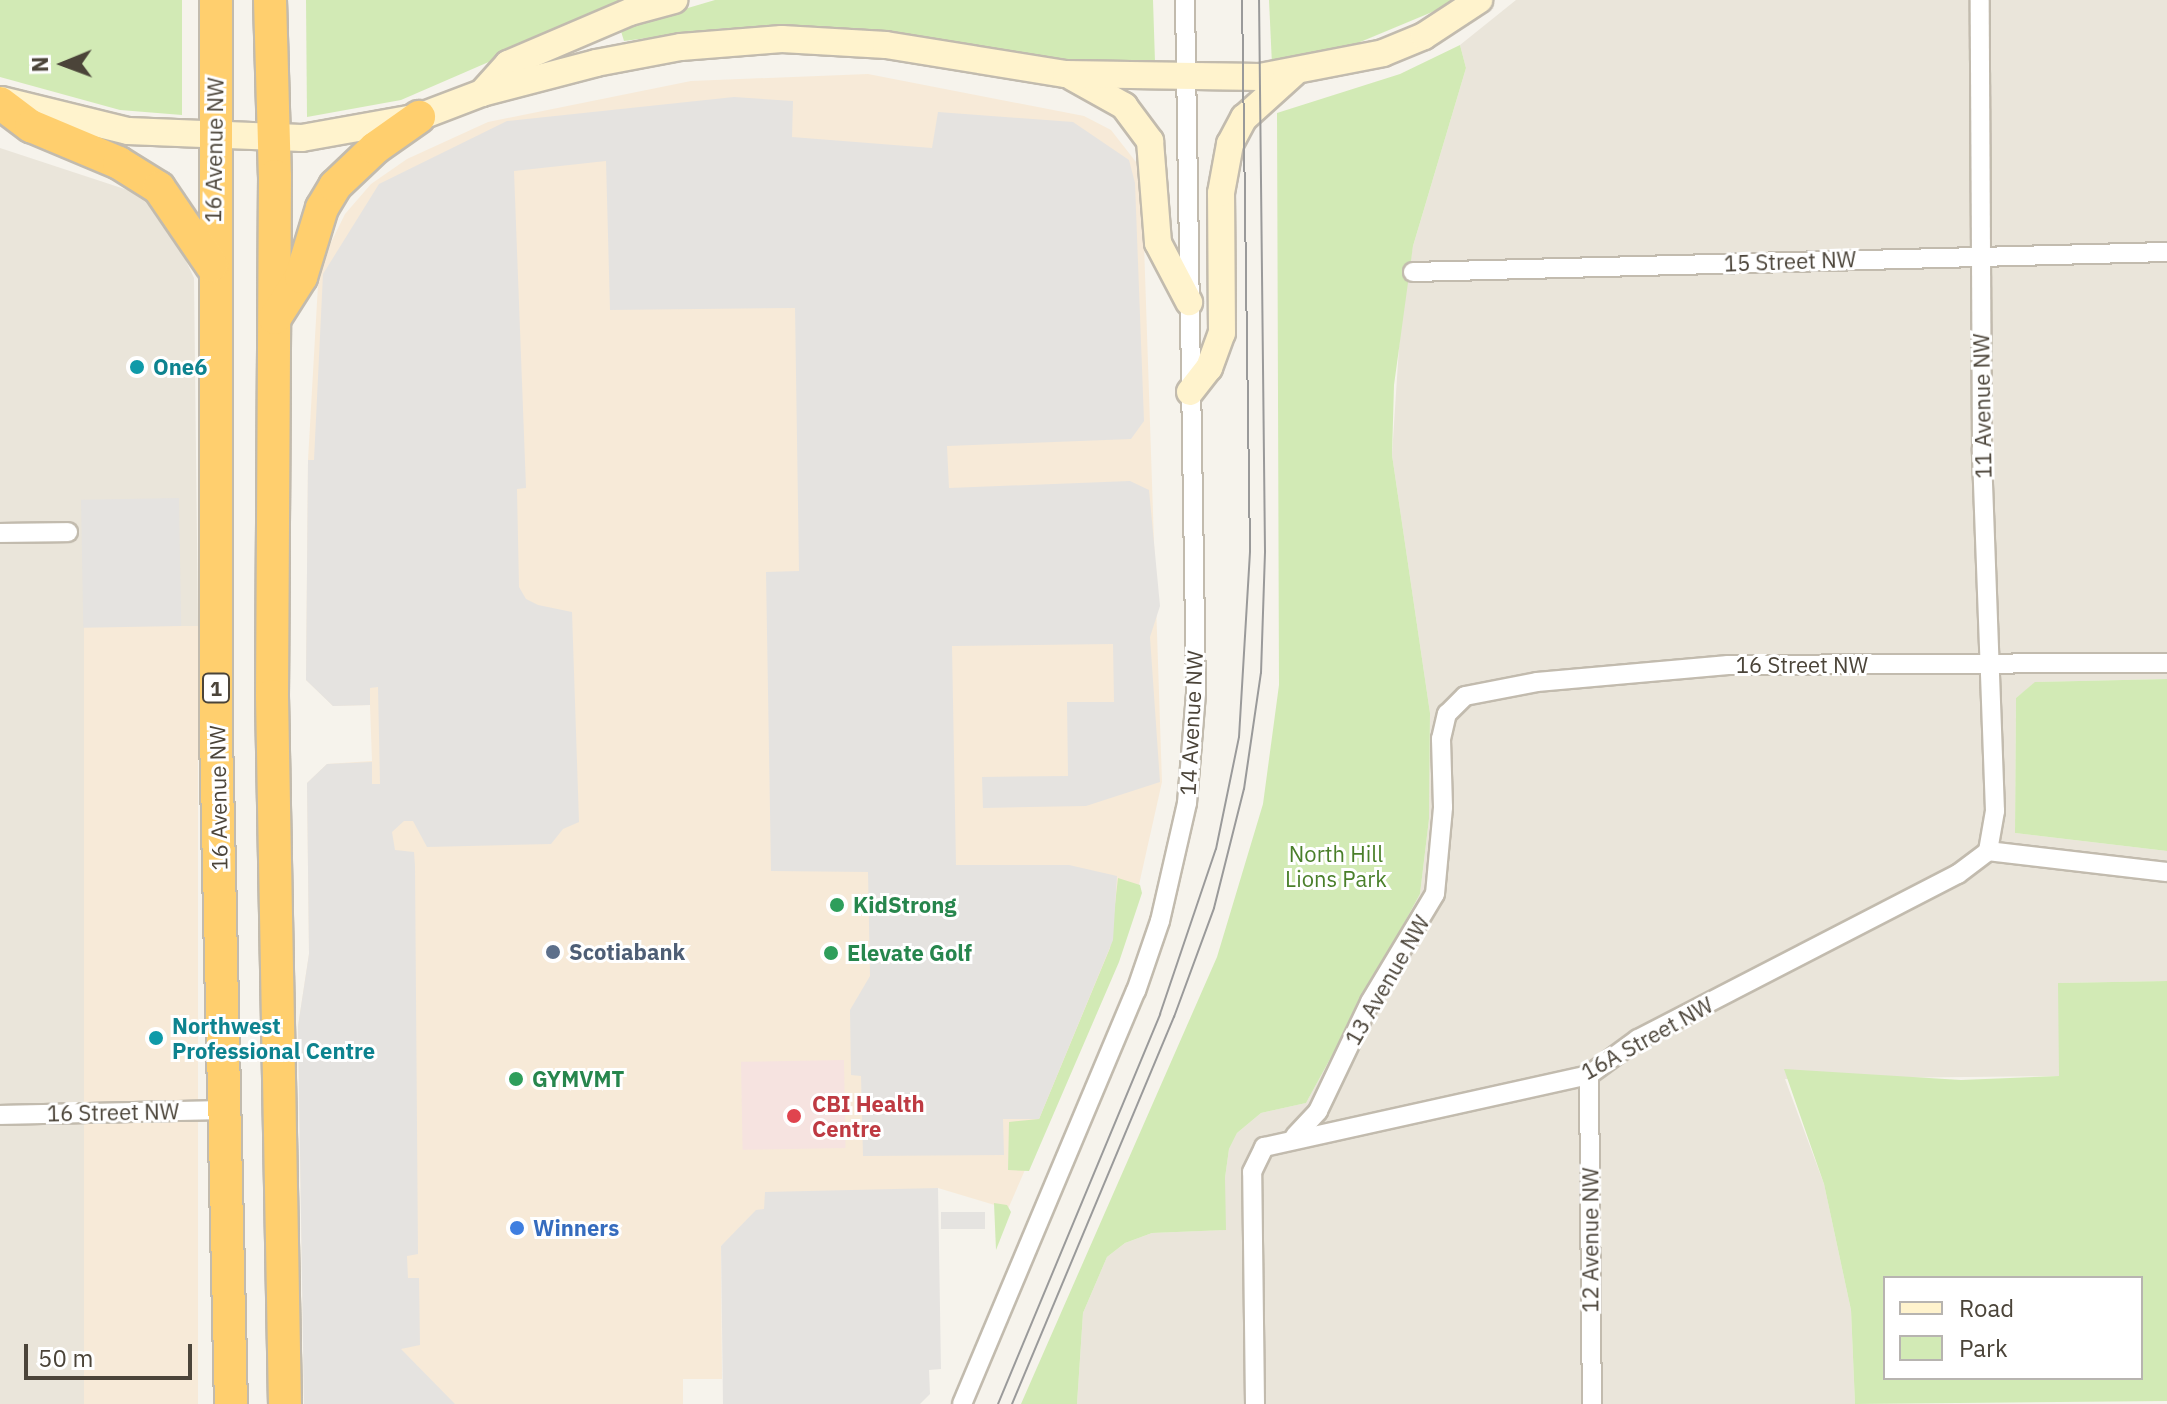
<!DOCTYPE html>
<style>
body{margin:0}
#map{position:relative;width:2167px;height:1404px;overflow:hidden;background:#f6f3ec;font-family:"IBM Plex Sans",sans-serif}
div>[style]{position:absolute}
.residential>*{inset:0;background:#eae5da}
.commercial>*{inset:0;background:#f7ead8;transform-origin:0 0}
.medical>*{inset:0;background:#f6e3e0;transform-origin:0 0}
.green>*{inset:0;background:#d2eab5}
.parking>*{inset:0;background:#e5e3e0;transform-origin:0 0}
.roads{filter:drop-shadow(2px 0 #c2bbae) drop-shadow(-2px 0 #c2bbae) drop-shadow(0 2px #c2bbae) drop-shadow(0 -2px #c2bbae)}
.street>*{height:18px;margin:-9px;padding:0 9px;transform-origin:9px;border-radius:9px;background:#fff}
.secondary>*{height:26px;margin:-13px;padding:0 13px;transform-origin:13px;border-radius:13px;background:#fff3cd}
.highway>*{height:32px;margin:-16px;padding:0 16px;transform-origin:16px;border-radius:16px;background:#ffcf6e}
.tram>*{height:2px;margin:-1px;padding:0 1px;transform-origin:1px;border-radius:1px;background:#9a9a9a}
.dots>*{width:22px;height:22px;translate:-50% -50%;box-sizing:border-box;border:4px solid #fff;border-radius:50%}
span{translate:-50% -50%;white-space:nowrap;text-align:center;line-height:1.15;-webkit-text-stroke:6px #fff;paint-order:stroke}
.shield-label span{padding:2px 6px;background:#fff;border:2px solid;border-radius:6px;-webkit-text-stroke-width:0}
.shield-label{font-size:20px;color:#4b4439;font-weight:700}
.street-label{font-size:22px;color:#4b4439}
.culture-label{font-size:22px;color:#0d838f;font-weight:700}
.left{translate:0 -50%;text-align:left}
.park-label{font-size:22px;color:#4a7f2a}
.leisure-label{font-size:22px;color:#27864d;font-weight:700}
.service-label{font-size:22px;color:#4e5e75;font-weight:700}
.health-label{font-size:22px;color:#be3a42;font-weight:700}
.shop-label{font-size:22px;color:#366cbe;font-weight:700}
.legend{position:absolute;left:1883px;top:1276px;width:260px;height:104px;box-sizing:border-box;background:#fff;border:2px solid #b7b4b0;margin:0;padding:10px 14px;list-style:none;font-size:24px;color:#4b4439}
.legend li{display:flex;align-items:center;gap:16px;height:40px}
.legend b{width:40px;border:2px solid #b7b4b0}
.north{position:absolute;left:24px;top:24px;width:80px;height:80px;-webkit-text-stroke:6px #fff;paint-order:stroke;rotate:269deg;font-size:22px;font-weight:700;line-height:32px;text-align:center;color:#4b4439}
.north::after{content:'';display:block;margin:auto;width:28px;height:36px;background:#4b4439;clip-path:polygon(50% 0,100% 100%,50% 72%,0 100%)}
.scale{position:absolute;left:24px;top:1344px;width:168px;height:36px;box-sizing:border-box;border:4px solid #4b4439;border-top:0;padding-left:10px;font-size:24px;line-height:28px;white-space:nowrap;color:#4b4439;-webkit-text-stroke:6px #fff;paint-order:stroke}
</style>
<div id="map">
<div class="residential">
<i style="clip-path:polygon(1516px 0,2167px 0,2167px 679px,2036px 682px,2016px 698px,2015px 833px,2167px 851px,2167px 981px,2059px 983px,2060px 1076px,1785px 1079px,1824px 1184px,1851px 1310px,1855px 1404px,1077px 1404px,1083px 1313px,1107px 1257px,1125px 1243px,1152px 1233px,1225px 1230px,1225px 1178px,1229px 1149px,1237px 1133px,1261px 1113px,1306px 1103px,1420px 894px,1429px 819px,1430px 713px,1392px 455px,1401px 316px,1413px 246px,1466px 68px,1460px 45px)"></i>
<i style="clip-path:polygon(0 148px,158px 200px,194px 278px,198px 626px,84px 629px,95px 1404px,0 1404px)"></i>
</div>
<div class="commercial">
<i style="clip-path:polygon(868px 74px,1084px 116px,1111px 130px,1136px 162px,1142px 184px,1162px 782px,1136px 898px,1058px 1094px,1008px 1209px,938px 1188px,765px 1210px,721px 1246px,722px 1379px,683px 1379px,683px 1404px,304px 1404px,298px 1026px,309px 954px,307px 783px,327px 764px,372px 761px,370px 705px,333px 706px,306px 680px,308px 460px,319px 267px,345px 214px,371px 184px,407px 159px,488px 122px,691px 81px)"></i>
<i style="left:198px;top:626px;width:778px;height:114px;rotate:90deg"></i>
</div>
<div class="medical">
<i style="left:844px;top:1060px;width:88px;height:103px;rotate:89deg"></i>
</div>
<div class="green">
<i style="clip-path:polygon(0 0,182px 0,182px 115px,120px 110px,0 77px)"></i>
<i style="clip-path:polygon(306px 0,632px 0,401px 100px,307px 117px)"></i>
<i style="clip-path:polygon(715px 0,1153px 0,1155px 62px,1055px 59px,845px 28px,725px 28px,624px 41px,620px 28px)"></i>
<i style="clip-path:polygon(1269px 0,1461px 0,1353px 45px,1272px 65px)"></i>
<i style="clip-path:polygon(1460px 45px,1466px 68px,1413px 246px,1394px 385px,1392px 455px,1430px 713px,1429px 819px,1420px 894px,1306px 1103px,1261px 1113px,1237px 1133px,1229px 1149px,1225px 1178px,1226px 1230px,1152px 1233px,1125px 1243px,1107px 1257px,1083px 1313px,1077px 1404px,1021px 1404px,1217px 957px,1263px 804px,1279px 685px,1277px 113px,1400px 74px)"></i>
<i style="clip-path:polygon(2167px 679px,2167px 851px,2015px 833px,2016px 698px,2035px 682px)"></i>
<i style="clip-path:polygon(1118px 878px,1140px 885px,1142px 893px,1119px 962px,1029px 1171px,1008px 1170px,1009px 1122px,1039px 1119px,1110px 948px)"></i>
<i style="clip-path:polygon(evenodd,2167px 981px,2167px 1401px,1855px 1404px,1851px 1310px,1824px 1184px,1784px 1069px,1961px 1080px,2059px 1076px,2058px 983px,2167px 981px,1885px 1278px,2141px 1278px,2141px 1378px,1885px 1378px,1885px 1278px)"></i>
<i style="clip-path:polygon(994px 1203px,1007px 1205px,1011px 1212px,996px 1250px)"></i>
</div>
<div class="parking">
<i style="clip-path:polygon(734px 97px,793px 101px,792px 137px,932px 148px,938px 112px,1073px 122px,1129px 160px,1135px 183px,1144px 421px,1131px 439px,947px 446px,949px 488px,1130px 481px,1149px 490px,1160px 606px,1150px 637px,1160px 782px,1086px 806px,983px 808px,982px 777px,1068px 776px,1067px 702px,1114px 702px,1113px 644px,952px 646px,956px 865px,1069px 865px,1117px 876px,1113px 940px,1039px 1119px,1003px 1119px,1004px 1155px,863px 1156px,861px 1076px,851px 1075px,850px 1010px,870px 976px,868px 872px,771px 871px,766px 572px,799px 571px,795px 308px,610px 310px,606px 161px,514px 171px,526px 488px,517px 489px,519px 587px,526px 599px,538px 605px,572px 612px,579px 822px,563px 829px,551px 844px,427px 847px,413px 821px,404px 821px,392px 832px,395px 850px,414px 852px,415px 866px,418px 1254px,407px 1256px,408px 1278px,419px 1278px,420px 1345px,401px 1349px,455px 1404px,304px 1404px,298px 1026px,309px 954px,307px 783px,327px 764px,372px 762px,372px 784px,380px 784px,378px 687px,370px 688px,370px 705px,333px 706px,306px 680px,308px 460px,314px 460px,323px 274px,379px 184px,507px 121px)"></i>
<i style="left:179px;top:498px;width:128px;height:98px;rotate:89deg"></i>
<i style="clip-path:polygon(938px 1188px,941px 1369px,929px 1370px,930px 1394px,920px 1404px,723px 1404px,721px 1246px,756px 1210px,764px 1209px,765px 1192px)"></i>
<i style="left:985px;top:1212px;width:17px;height:44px;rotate:90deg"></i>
</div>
<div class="roads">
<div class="street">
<i style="left:1413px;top:272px;width:754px;rotate:-1.52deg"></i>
<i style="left:0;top:533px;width:68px;rotate:-0.8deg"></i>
<i style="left:1988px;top:851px;width:180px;rotate:6.7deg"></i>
<i style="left:1589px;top:1075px;width:329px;rotate:89.5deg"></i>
<i style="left:0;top:1115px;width:226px;rotate:-1.3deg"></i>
<i style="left:1295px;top:1136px;width:34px;rotate:-47deg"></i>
<i style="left:1318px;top:1111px;width:121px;rotate:-64.5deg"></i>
<i style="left:1370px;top:1002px;width:126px;rotate:-59deg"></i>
<i style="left:1435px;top:894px;width:87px;rotate:-84.7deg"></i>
<i style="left:1443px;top:807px;width:68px;rotate:-91.7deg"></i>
<i style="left:1441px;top:739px;width:26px;rotate:-77deg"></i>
<i style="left:1447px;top:714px;width:25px;rotate:-45deg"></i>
<i style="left:1465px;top:696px;width:73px;rotate:-11deg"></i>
<i style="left:1537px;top:682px;width:192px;rotate:-5.1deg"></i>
<i style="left:1728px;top:665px;width:439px;rotate:-0.3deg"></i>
<i style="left:962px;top:1404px;width:448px;rotate:-67.2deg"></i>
<i style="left:1136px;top:991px;width:74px;rotate:-71.1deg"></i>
<i style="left:1160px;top:921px;width:121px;rotate:-77.1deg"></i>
<i style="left:1187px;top:803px;width:110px;rotate:-85.3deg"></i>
<i style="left:1196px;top:693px;width:693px;rotate:-90.91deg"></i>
<i style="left:1255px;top:1404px;width:232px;rotate:-90.7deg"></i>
<i style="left:1252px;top:1172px;width:28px;rotate:-64deg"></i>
<i style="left:1264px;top:1147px;width:333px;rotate:-12.5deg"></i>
<i style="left:1589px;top:1075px;width:61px;rotate:-36.3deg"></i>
<i style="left:1638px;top:1039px;width:360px;rotate:-27.3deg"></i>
<i style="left:1958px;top:874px;width:38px;rotate:-37deg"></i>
<i style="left:1988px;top:851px;width:41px;rotate:-80.1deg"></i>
<i style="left:1995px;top:811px;width:363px;rotate:-92.1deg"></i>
<i style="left:1982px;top:448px;width:448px;rotate:-90.3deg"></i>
</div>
<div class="secondary">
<i style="left:1072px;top:77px;width:60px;rotate:29.1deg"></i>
<i style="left:1124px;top:106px;width:44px;rotate:53.4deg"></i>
<i style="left:1150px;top:141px;width:102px;rotate:85.5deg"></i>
<i style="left:1158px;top:243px;width:67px;rotate:62.3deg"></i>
<i style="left:482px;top:93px;width:39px;rotate:-48deg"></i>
<i style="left:508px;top:64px;width:133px;rotate:-23.1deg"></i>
<i style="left:630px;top:12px;width:46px;rotate:-15.3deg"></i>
<i style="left:2px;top:100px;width:130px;rotate:13.8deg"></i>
<i style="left:128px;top:131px;width:174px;rotate:2.3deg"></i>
<i style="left:302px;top:138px;width:119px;rotate:-10.2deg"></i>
<i style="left:419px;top:117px;width:67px;rotate:-20.9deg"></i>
<i style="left:482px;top:93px;width:118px;rotate:-14.7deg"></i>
<i style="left:596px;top:63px;width:86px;rotate:-10.7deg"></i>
<i style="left:681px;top:47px;width:101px;rotate:-4.5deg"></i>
<i style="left:782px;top:39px;width:104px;rotate:3.3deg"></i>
<i style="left:886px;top:45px;width:182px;rotate:9.2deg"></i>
<i style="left:1066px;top:74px;width:194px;rotate:0.9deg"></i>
<i style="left:1260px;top:77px;width:125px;rotate:-11deg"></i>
<i style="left:1383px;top:53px;width:44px;rotate:-22.5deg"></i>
<i style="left:1424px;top:36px;width:66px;rotate:-33.2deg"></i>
<i style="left:1190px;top:392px;width:31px;rotate:-52deg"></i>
<i style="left:1209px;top:368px;width:37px;rotate:-70deg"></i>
<i style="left:1222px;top:333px;width:140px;rotate:-90.4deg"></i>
<i style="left:1221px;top:193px;width:50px;rotate:-79.6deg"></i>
<i style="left:1230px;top:144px;width:30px;rotate:-62deg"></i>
<i style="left:1244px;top:118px;width:67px;rotate:-42deg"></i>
</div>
<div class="highway">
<i style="left:216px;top:0;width:735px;rotate:90deg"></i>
<i style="left:216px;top:735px;width:669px;rotate:88.72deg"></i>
<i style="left:270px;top:0;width:176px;rotate:88.4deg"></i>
<i style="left:275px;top:176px;width:520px;rotate:90.33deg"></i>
<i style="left:272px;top:696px;width:708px;rotate:88.95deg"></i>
<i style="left:0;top:103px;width:39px;rotate:37deg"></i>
<i style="left:31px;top:126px;width:95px;rotate:22.8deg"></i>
<i style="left:119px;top:163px;width:47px;rotate:32deg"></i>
<i style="left:159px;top:188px;width:94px;rotate:55.8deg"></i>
<i style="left:275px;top:318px;width:49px;rotate:-57.6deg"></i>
<i style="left:301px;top:277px;width:72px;rotate:-73.1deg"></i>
<i style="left:322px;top:208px;width:26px;rotate:-59deg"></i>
<i style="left:335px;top:186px;width:55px;rotate:-43.5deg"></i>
<i style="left:375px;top:148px;width:54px;rotate:-35.2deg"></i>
</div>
</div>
<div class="tram">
<i style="left:998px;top:1404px;width:422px;rotate:-67.4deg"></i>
<i style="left:1160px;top:1014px;width:174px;rotate:-71.3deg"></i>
<i style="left:1216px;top:849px;width:114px;rotate:-78.4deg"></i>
<i style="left:1239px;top:737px;width:186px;rotate:-86.6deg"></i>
<i style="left:1250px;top:551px;width:551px;rotate:-90.83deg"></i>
<i style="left:1012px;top:1404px;width:420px;rotate:-67.3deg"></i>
<i style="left:1174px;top:1017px;width:116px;rotate:-69.8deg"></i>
<i style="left:1214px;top:908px;width:123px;rotate:-75.9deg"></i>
<i style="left:1244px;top:789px;width:117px;rotate:-81.7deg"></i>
<i style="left:1261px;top:673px;width:122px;rotate:-88.1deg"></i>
<i style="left:1265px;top:551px;width:551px;rotate:-90.62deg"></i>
</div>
<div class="dots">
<i style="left:137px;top:367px;background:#0f9aa8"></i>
<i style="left:837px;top:905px;background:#2e9e5b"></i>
<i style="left:553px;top:952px;background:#5c6f8a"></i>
<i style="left:831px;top:953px;background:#2e9e5b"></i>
<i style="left:156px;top:1038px;background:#0f9aa8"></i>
<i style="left:516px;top:1079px;background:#2e9e5b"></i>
<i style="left:794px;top:1116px;background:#e0444e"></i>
<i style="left:517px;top:1228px;background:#3f7fe0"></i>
</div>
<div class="shield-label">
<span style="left:216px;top:688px">1</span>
</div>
<div class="street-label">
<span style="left:214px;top:150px;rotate:-89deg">16 Avenue NW</span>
<span style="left:1790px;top:261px;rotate:-2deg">15 Street NW</span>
<span style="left:1982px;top:406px;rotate:-91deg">11 Avenue NW</span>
<span style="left:1802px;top:665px">16 Street NW</span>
<span style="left:1191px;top:723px;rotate:-87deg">14 Avenue NW</span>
<span style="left:218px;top:798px;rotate:-91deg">16 Avenue NW</span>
<span style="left:1387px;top:980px;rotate:-60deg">13 Avenue NW</span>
<span style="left:1647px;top:1038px;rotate:-29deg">16A Street NW</span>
<span style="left:113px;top:1112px;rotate:-1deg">16 Street NW</span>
<span style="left:1590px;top:1240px;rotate:-90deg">12 Avenue NW</span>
</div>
<div class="culture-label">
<span class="left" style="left:153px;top:367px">One6</span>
<span class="left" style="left:172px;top:1038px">Northwest<br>Professional Centre</span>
</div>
<div class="park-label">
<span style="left:1336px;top:866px">North Hill<br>Lions Park</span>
</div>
<div class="leisure-label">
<span class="left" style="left:853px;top:905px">KidStrong</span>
<span class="left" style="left:847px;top:953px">Elevate Golf</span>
<span class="left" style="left:532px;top:1079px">GYMVMT</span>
</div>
<div class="service-label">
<span class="left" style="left:569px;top:952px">Scotiabank</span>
</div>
<div class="health-label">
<span class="left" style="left:812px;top:1116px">CBI Health<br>Centre</span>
</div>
<div class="shop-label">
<span class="left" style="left:533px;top:1228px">Winners</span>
</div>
<ul class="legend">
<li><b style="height:10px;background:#fff3cd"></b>Road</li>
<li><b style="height:22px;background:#d2eab5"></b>Park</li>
</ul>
<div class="north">N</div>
<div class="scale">50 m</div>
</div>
